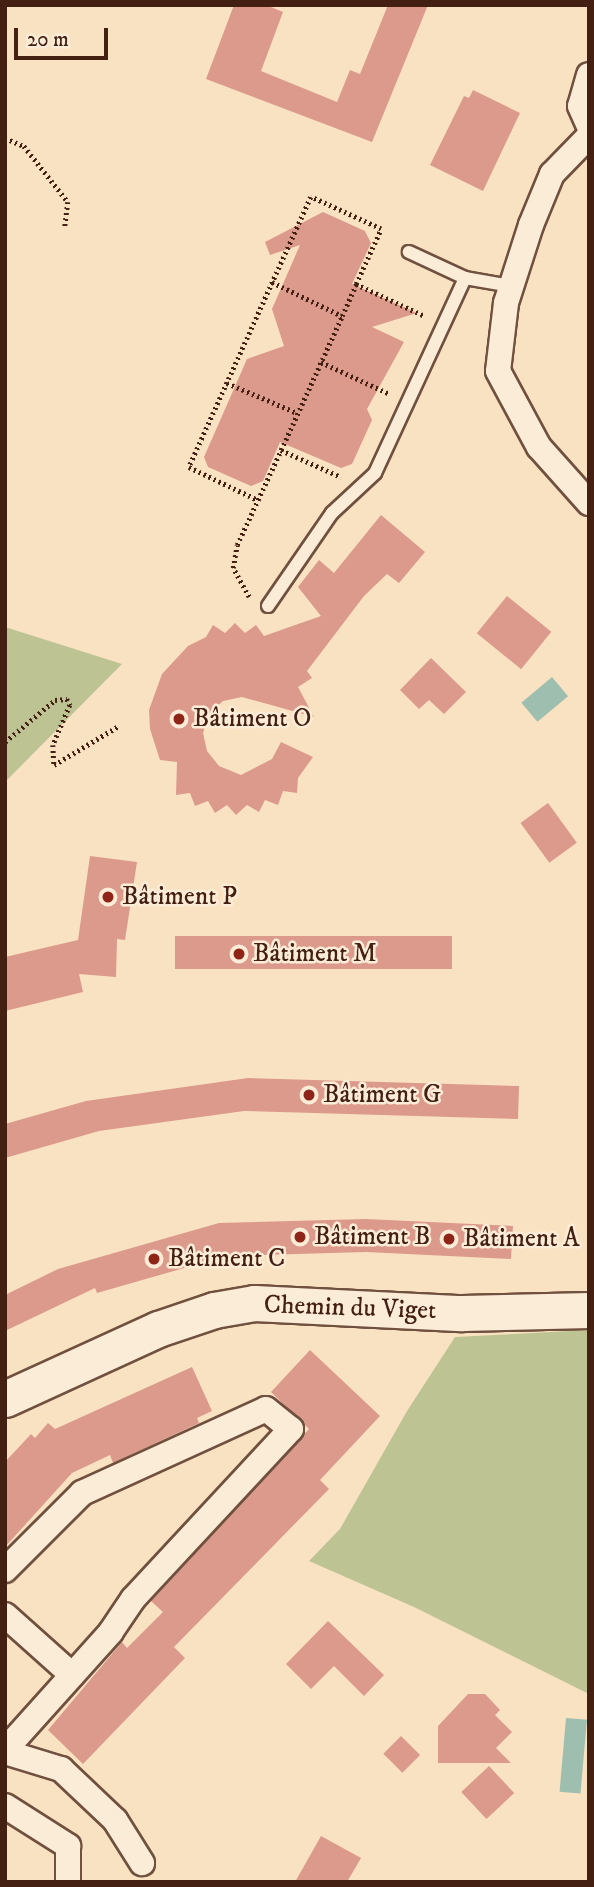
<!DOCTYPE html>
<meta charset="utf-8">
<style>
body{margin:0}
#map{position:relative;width:594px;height:1887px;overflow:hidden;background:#f9e2c1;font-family:"IM FELL DW Pica",serif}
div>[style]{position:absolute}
.green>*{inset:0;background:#bdc393}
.water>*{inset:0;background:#9ebeb0;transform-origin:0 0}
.building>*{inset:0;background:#dc9a8c;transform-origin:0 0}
.path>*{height:4.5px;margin-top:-2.25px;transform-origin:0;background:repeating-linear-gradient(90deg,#432012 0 2px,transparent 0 5.5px)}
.roads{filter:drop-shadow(2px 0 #70503e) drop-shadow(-2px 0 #70503e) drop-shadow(0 2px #70503e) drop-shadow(0 -2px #70503e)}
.lane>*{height:12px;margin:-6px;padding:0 6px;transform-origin:6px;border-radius:6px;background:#fbecd7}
.street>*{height:24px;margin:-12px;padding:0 12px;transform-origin:12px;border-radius:12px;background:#fbecd7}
.secondary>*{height:35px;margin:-17.5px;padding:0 17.5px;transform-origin:17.5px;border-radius:17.5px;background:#fbecd7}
.dots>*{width:19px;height:19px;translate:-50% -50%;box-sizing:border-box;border:4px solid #fbecd7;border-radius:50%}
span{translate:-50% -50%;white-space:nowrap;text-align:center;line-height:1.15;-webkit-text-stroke:5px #fbecd7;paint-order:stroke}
.poi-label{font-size:26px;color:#432012}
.left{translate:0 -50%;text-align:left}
.street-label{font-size:26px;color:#432012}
.frame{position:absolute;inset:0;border:7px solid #432012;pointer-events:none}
.scale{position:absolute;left:14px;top:28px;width:94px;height:32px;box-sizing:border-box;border:4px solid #432012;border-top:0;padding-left:9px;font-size:21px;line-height:24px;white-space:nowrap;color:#432012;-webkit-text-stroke:5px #fbecd7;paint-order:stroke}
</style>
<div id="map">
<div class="green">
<i style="clip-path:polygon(5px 627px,122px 664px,5px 782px)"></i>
<i style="clip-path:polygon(589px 1330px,589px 1694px,414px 1607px,309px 1561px,340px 1529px,407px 1411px,455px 1337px)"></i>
</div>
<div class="water">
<i style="left:552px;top:677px;width:25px;height:40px;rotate:50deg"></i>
<i style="left:566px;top:1718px;width:21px;height:74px;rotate:5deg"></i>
</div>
<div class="building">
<i style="clip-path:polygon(234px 5px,266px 5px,283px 12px,261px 71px,337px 102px,350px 70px,360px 74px,388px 5px,428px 5px,372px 142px,206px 79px)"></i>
<i style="clip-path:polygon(473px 90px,520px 113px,483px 191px,430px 165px,464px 96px,469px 98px)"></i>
<i style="clip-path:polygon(323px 212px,365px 231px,371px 243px,352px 284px,417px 313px,372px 327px,404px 342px,367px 409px,372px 420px,352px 464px,341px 468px,280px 442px,263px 481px,251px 486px,208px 467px,204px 457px,247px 359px,284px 346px,272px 309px,300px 245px,270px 255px,265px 242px)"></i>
<i style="clip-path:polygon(381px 515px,425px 552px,399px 583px,387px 574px,364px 596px,307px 671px,312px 678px,298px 687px,314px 717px,242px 697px,223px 701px,209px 714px,203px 733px,207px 751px,219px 766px,241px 775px,272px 759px,281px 742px,313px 757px,298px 778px,297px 793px,283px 791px,278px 805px,265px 800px,259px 812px,247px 805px,236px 815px,227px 805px,215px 813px,208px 801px,195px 806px,190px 793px,176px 795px,177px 762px,160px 760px,150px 729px,149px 710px,162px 674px,188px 646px,206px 637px,213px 625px,225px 633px,235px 623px,245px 633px,256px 625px,264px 636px,321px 616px,298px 587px,319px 560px,334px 573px)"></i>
<i style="left:507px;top:596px;width:57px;height:48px;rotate:39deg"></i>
<i style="clip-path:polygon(431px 658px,466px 692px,444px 714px,429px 700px,419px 709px,400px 690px)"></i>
<i style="left:548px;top:803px;width:49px;height:34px;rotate:54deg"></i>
<i style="clip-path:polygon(90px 856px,137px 862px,125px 940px,117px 939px,116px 977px,79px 974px,83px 992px,5px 1011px,5px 957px,78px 940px)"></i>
<i style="left:175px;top:936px;width:277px;height:33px"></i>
<i style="clip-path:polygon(248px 1078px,519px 1086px,518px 1119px,244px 1111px,99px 1131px,5px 1158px,5px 1124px,86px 1101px)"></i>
<i style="clip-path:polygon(366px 1219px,513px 1226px,511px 1259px,366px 1252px,226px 1256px,97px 1293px,95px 1288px,5px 1331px,5px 1295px,58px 1269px,219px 1223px)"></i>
<i style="clip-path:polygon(310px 1350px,380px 1416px,320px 1480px,329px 1489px,174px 1647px,185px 1658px,83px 1764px,48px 1730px,122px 1642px,127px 1648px,163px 1612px,151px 1601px,309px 1429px,271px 1392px)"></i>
<i style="clip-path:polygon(192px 1367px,212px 1411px,197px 1418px,199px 1423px,113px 1463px,110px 1455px,72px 1473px,5px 1547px,5px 1462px,31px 1434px,35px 1438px,48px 1423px,55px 1429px)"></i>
<i style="clip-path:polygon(328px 1621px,384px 1675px,364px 1696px,334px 1666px,311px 1689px,286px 1664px)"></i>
<i style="clip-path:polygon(468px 1694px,485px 1694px,500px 1710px,495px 1715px,512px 1732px,496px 1748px,511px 1763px,438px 1763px,438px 1726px)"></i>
<i style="left:401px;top:1736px;width:27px;height:25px;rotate:45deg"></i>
<i style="left:489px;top:1766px;width:37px;height:38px;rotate:47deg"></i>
<i style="clip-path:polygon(321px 1836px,361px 1858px,347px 1882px,295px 1882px)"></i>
</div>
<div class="path">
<i style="left:5px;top:138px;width:21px;rotate:23deg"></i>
<i style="left:24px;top:146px;width:71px;rotate:51.8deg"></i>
<i style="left:68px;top:202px;width:26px;rotate:97deg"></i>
<i style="left:272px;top:282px;width:78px;rotate:25.9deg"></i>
<i style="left:356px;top:284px;width:76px;rotate:24.9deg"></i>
<i style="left:321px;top:362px;width:76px;rotate:24.9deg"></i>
<i style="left:227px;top:383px;width:76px;rotate:23.2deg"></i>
<i style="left:281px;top:450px;width:66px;rotate:24.2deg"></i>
<i style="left:249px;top:597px;width:33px;rotate:-119deg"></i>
<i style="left:233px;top:568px;width:23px;rotate:-80deg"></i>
<i style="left:237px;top:545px;width:105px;rotate:-65.1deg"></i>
<i style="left:281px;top:450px;width:147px;rotate:-65.5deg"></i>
<i style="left:342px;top:316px;width:35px;rotate:-66deg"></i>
<i style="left:356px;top:284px;width:60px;rotate:-65.6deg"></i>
<i style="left:381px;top:229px;width:77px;rotate:-155.4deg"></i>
<i style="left:311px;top:197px;width:296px;rotate:114.3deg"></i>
<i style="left:189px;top:467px;width:76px;rotate:25.6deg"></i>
<i style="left:5px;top:742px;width:65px;rotate:-40deg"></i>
<i style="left:55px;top:700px;width:12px;rotate:-5deg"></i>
<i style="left:67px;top:699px;width:7px;rotate:63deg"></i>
<i style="left:70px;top:705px;width:43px;rotate:113deg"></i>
<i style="left:53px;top:745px;width:20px;rotate:87deg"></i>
<i style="left:54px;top:765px;width:74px;rotate:-31.1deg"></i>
</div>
<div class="roads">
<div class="lane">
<i style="left:465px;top:278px;width:47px;rotate:9.9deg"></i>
<i style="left:268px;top:606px;width:113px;rotate:-55.5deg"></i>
<i style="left:332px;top:513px;width:59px;rotate:-42.9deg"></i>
<i style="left:375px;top:473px;width:215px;rotate:-65.2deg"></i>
<i style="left:465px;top:278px;width:62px;rotate:-155.1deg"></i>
</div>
<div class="street">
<i style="left:589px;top:75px;width:32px;rotate:106deg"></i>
<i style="left:580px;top:106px;width:22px;rotate:66deg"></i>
<i style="left:589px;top:136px;width:53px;rotate:134.2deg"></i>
<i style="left:552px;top:174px;width:55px;rotate:112.4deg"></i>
<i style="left:531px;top:225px;width:82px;rotate:107.8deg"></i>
<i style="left:506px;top:303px;width:68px;rotate:96.7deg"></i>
<i style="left:498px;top:371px;width:86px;rotate:61.7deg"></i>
<i style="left:539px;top:447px;width:75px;rotate:48.2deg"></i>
<i style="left:5px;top:1570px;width:109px;rotate:-45deg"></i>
<i style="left:82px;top:1493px;width:202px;rotate:-24.5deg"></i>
<i style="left:266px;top:1409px;width:32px;rotate:39deg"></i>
<i style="left:291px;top:1429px;width:232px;rotate:132.9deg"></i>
<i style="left:133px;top:1599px;width:40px;rotate:124deg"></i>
<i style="left:111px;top:1632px;width:159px;rotate:131.9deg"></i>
<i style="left:5px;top:1615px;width:90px;rotate:41.8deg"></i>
<i style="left:5px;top:1752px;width:59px;rotate:16.9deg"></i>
<i style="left:61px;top:1769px;width:74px;rotate:43.4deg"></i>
<i style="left:115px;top:1820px;width:51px;rotate:57.9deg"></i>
<i style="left:5px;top:1806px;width:75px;rotate:32.4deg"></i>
<i style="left:68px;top:1846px;width:36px;rotate:90deg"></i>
</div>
<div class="secondary">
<i style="left:5px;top:1399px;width:168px;rotate:-24.6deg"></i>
<i style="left:158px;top:1329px;width:59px;rotate:-18.7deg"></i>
<i style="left:214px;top:1310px;width:41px;rotate:-9.9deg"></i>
<i style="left:254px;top:1303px;width:208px;rotate:2.8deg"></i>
<i style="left:462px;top:1313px;width:127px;rotate:-1.4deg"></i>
</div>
</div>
<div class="dots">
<i style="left:179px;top:719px;background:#8f2418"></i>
<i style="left:108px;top:897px;background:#8f2418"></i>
<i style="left:239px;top:954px;background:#8f2418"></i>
<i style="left:309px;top:1095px;background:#8f2418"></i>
<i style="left:300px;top:1237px;background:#8f2418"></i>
<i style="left:449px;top:1239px;background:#8f2418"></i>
<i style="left:154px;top:1259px;background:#8f2418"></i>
</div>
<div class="poi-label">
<span class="left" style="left:193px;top:719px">Bâtiment O</span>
<span class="left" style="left:122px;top:897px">Bâtiment P</span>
<span class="left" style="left:253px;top:954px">Bâtiment M</span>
<span class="left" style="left:323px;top:1095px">Bâtiment G</span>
<span class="left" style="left:314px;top:1237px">Bâtiment B</span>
<span class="left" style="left:463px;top:1239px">Bâtiment A</span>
<span class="left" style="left:168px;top:1259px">Bâtiment C</span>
</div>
<div class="street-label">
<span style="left:350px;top:1308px;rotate:2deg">Chemin du Viget</span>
</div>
<div class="frame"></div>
<div class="scale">20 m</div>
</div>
